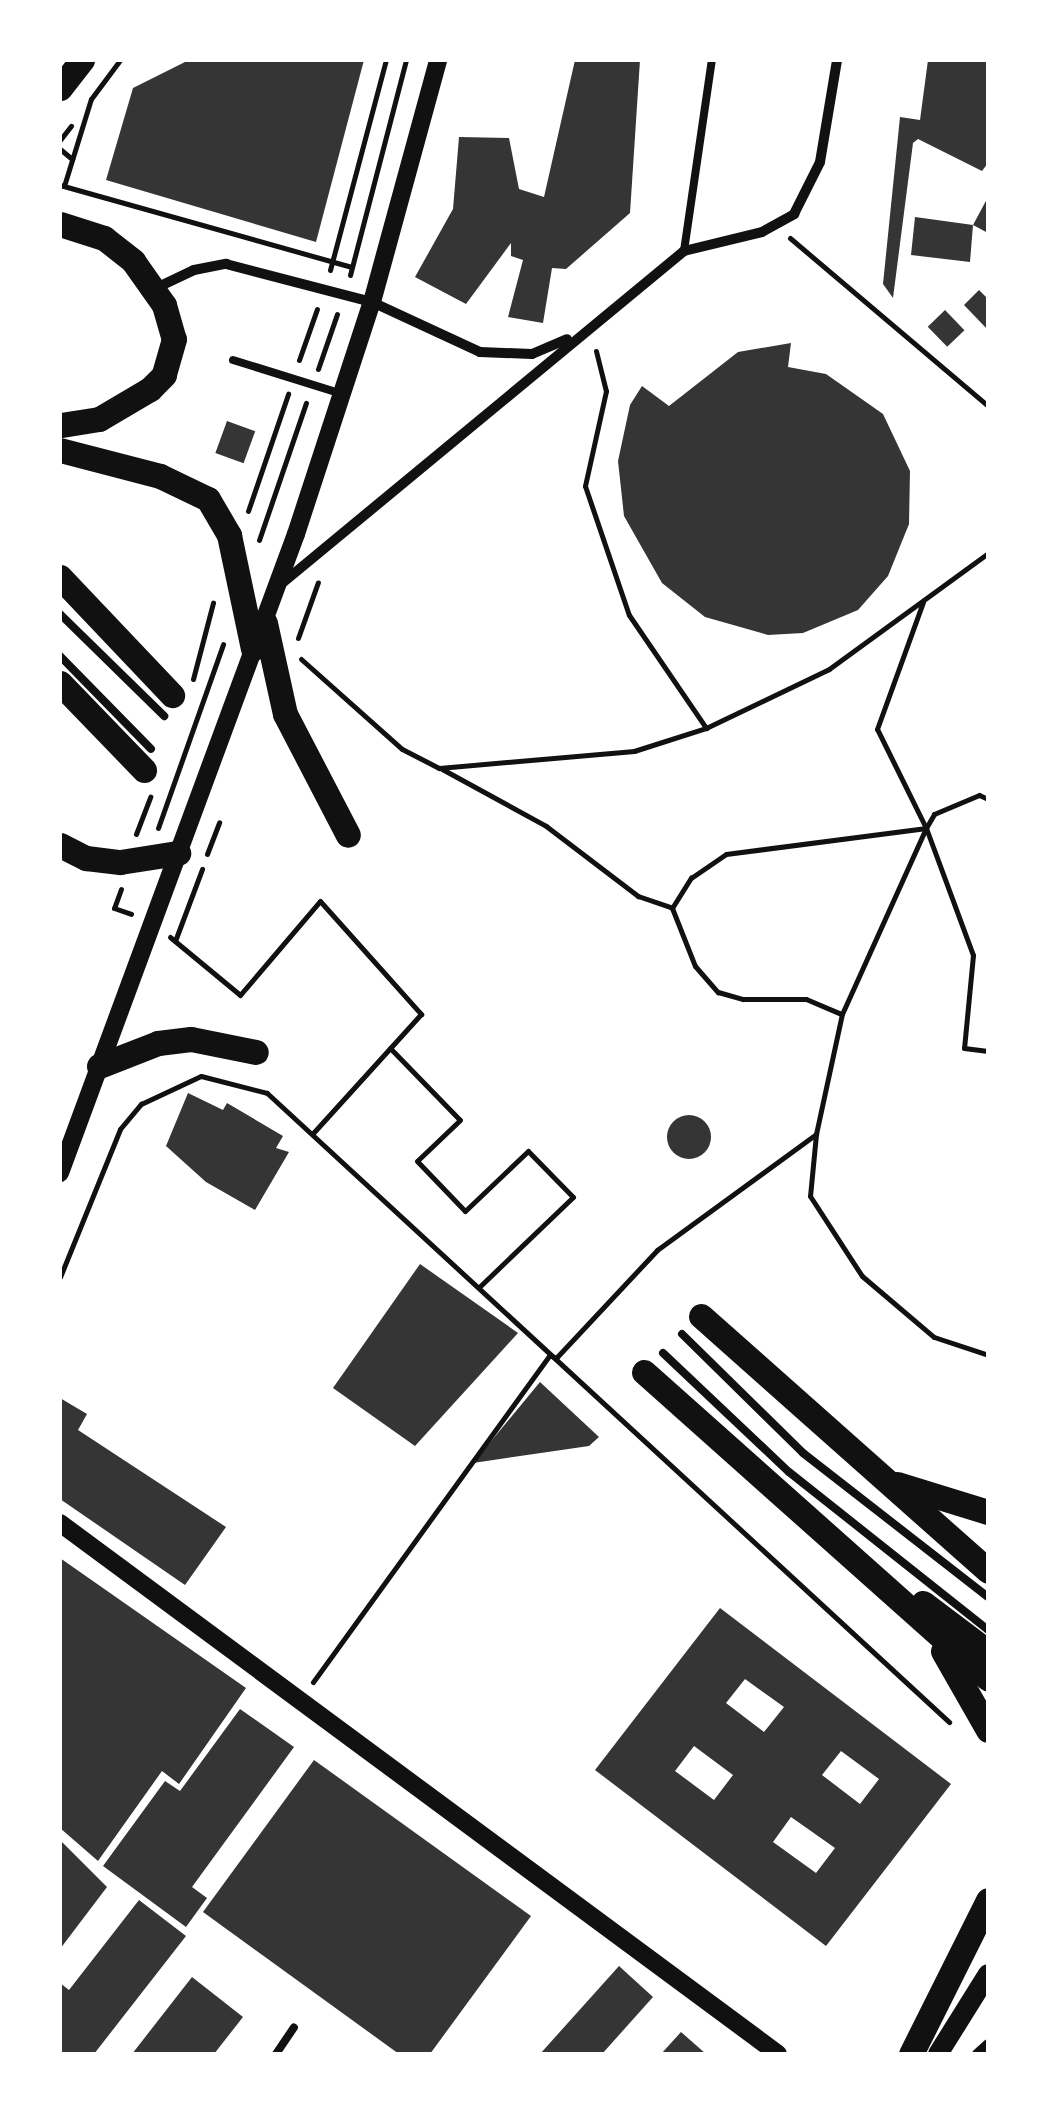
<!DOCTYPE html>
<style>
body{margin:0}
#map{position:relative;width:1048px;height:2114px;overflow:hidden;background:#fff;font-family:Jost,sans-serif}
div>[style]{position:absolute}
.building>*{inset:0;background:#353535;transform-origin:0 0}
.round{border-radius:50%}
.path>*{height:5px;margin:-2.5px;padding:0 2.5px;transform-origin:2.5px;border-radius:2.5px;background:#111}
.service>*{height:8px;margin:-4px;padding:0 4px;transform-origin:4px;border-radius:4px;background:#111}
.minor>*{height:10px;margin:-5px;padding:0 5px;transform-origin:5px;border-radius:5px;background:#111}
.tertiary>*{height:18px;margin:-9px;padding:0 9px;transform-origin:9px;border-radius:9px;background:#111}
.secondary>*{height:20px;margin:-10px;padding:0 10px;transform-origin:10px;border-radius:10px;background:#111}
.primary>*{height:25px;margin:-12.5px;padding:0 12.5px;transform-origin:12.5px;border-radius:12.5px;background:#111}
span{translate:-50% -50%;white-space:nowrap;text-align:center;line-height:1.15;-webkit-text-stroke:8px #fff;paint-order:stroke}
.frame{position:absolute;inset:0;border:62px solid #fff;pointer-events:none}
</style>
<div id="map">
<div class="building">
<i style="clip-path:polygon(189px 60px,364px 60px,316px 242px,106px 180px,133px 88px)"></i>
<i style="clip-path:polygon(575px 60px,640px 60px,630px 213px,566px 269px,552px 268px,543px 323px,508px 317px,523px 260px,511px 256px,511px 243px,466px 304px,415px 277px,453px 209px,459px 137px,509px 138px,519px 189px,544px 197px)"></i>
<i style="clip-path:polygon(928px 60px,988px 60px,988px 163px,982px 171px,918px 139px,913px 143px,893px 298px,883px 284px,900px 117px,920px 120px)"></i>
<i style="clip-path:polygon(988px 197px,988px 233px,973px 225px,970px 262px,911px 255px,915px 217px,973px 225px)"></i>
<i style="clip-path:polygon(979px 290px,988px 299px,988px 330px,964px 305px)"></i>
<i style="left:945px;top:310px;width:28px;height:24px;rotate:46deg"></i>
<i style="clip-path:polygon(791px 343px,788px 367px,826px 374px,883px 414px,910px 471px,909px 524px,888px 576px,858px 610px,803px 633px,768px 635px,705px 617px,662px 583px,624px 516px,618px 461px,630px 405px,642px 386px,669px 406px,738px 352px)"></i>
<i style="left:227px;top:421px;width:30px;height:34px;rotate:20deg"></i>
<i style="clip-path:polygon(188px 1093px,223px 1110px,227px 1103px,283px 1136px,276px 1148px,289px 1152px,255px 1210px,206px 1182px,166px 1146px)"></i>
<i class="round" style="left:667px;top:1115px;width:44px;height:44px"></i>
<i style="clip-path:polygon(420px 1264px,518px 1333px,415px 1446px,333px 1388px)"></i>
<i style="clip-path:polygon(540px 1382px,599px 1437px,589px 1446px,473px 1463px)"></i>
<i style="clip-path:polygon(60px 1398px,87px 1414px,78px 1430px,226px 1527px,185px 1585px,60px 1499px)"></i>
<i style="clip-path:polygon(60px 1558px,246px 1688px,179px 1784px,162px 1771px,98px 1861px,60px 1828px)"></i>
<i style="clip-path:polygon(evenodd,720px 1608px,951px 1784px,826px 1946px,595px 1770px,720px 1608px,745px 1679px,784px 1707px,764px 1732px,726px 1703px,745px 1679px,720px 1608px,694px 1746px,733px 1775px,714px 1800px,675px 1771px,694px 1746px,720px 1608px,841px 1751px,879px 1779px,860px 1804px,822px 1775px,841px 1751px,720px 1608px,791px 1817px,835px 1848px,816px 1873px,773px 1842px,791px 1817px)"></i>
<i style="clip-path:polygon(240px 1709px,294px 1747px,192px 1887px,207px 1898px,186px 1927px,103px 1866px,165px 1781px,180px 1791px)"></i>
<i style="clip-path:polygon(314px 1760px,531px 1916px,430px 2054px,399px 2054px,203px 1912px)"></i>
<i style="clip-path:polygon(60px 1840px,107px 1887px,60px 1949px)"></i>
<i style="clip-path:polygon(139px 1900px,186px 1936px,94px 2054px,60px 2054px,60px 1983px,69px 1990px)"></i>
<i style="clip-path:polygon(619px 1966px,653px 1997px,602px 2054px,540px 2054px)"></i>
<i style="clip-path:polygon(192px 1977px,243px 2017px,214px 2054px,132px 2054px)"></i>
<i style="clip-path:polygon(681px 2032px,706px 2054px,661px 2054px)"></i>
</div>
<div class="path">
<i style="left:60px;top:140px;width:18px;rotate:-52deg"></i>
<i style="left:60px;top:149px;width:16px;rotate:40deg"></i>
<i style="left:60px;top:185px;width:303px;rotate:15.7deg"></i>
<i style="left:64px;top:186px;width:91px;rotate:-72.8deg"></i>
<i style="left:91px;top:99px;width:49px;rotate:-53.4deg"></i>
<i style="left:790px;top:238px;width:260px;rotate:40.3deg"></i>
<i style="left:330px;top:270px;width:217px;rotate:-75.1deg"></i>
<i style="left:350px;top:275px;width:222px;rotate:-75.4deg"></i>
<i style="left:596px;top:351px;width:41px;rotate:76deg"></i>
<i style="left:606px;top:391px;width:97px;rotate:102.5deg"></i>
<i style="left:585px;top:486px;width:136px;rotate:71.2deg"></i>
<i style="left:629px;top:615px;width:137px;rotate:55.7deg"></i>
<i style="left:299px;top:360px;width:54px;rotate:-70.6deg"></i>
<i style="left:318px;top:369px;width:58px;rotate:-70.9deg"></i>
<i style="left:248px;top:511px;width:124px;rotate:-71.1deg"></i>
<i style="left:259px;top:540px;width:145px;rotate:-71.1deg"></i>
<i style="left:298px;top:638px;width:59px;rotate:-70.3deg"></i>
<i style="left:301px;top:659px;width:135px;rotate:41.7deg"></i>
<i style="left:402px;top:749px;width:42px;rotate:27.2deg"></i>
<i style="left:439px;top:768px;width:196px;rotate:-5deg"></i>
<i style="left:634px;top:751px;width:76px;rotate:-17.7deg"></i>
<i style="left:706px;top:728px;width:136px;rotate:-25.6deg"></i>
<i style="left:829px;top:669px;width:197px;rotate:-36.1deg"></i>
<i style="left:193px;top:679px;width:79px;rotate:-75.3deg"></i>
<i style="left:442px;top:769px;width:119px;rotate:28.7deg"></i>
<i style="left:546px;top:826px;width:116px;rotate:37.3deg"></i>
<i style="left:638px;top:896px;width:36px;rotate:19deg"></i>
<i style="left:672px;top:908px;width:62px;rotate:68.4deg"></i>
<i style="left:695px;top:966px;width:35px;rotate:49deg"></i>
<i style="left:718px;top:992px;width:26px;rotate:16deg"></i>
<i style="left:743px;top:999px;width:63px"></i>
<i style="left:806px;top:999px;width:38px;rotate:23deg"></i>
<i style="left:158px;top:828px;width:195px;rotate:-70.5deg"></i>
<i style="left:926px;top:828px;width:135px;rotate:69.7deg"></i>
<i style="left:973px;top:955px;width:93px;rotate:95.5deg"></i>
<i style="left:964px;top:1048px;width:24px;rotate:7deg"></i>
<i style="left:926px;top:828px;width:16px;rotate:-60deg"></i>
<i style="left:934px;top:814px;width:49px;rotate:-22.9deg"></i>
<i style="left:979px;top:795px;width:10px;rotate:24deg"></i>
<i style="left:136px;top:834px;width:40px;rotate:-69deg"></i>
<i style="left:207px;top:854px;width:34px;rotate:-69deg"></i>
<i style="left:121px;top:889px;width:20px;rotate:110deg"></i>
<i style="left:114px;top:908px;width:18px;rotate:19deg"></i>
<i style="left:672px;top:908px;width:36px;rotate:-58deg"></i>
<i style="left:691px;top:878px;width:42px;rotate:-34.4deg"></i>
<i style="left:726px;top:854px;width:202px;rotate:-7.4deg"></i>
<i style="left:170px;top:937px;width:91px;rotate:39.6deg"></i>
<i style="left:240px;top:995px;width:123px;rotate:-49.6deg"></i>
<i style="left:320px;top:901px;width:152px;rotate:48.2deg"></i>
<i style="left:421px;top:1014px;width:161px;rotate:132.2deg"></i>
<i style="left:175px;top:941px;width:77px;rotate:-69.4deg"></i>
<i style="left:390px;top:1048px;width:100px;rotate:45.8deg"></i>
<i style="left:460px;top:1120px;width:59px;rotate:136.4deg"></i>
<i style="left:417px;top:1161px;width:69px;rotate:46.2deg"></i>
<i style="left:465px;top:1211px;width:87px;rotate:-43.6deg"></i>
<i style="left:528px;top:1151px;width:64px;rotate:45.6deg"></i>
<i style="left:573px;top:1197px;width:130px;rotate:136.2deg"></i>
<i style="left:816px;top:1134px;width:62px;rotate:95.5deg"></i>
<i style="left:810px;top:1196px;width:95px;rotate:57deg"></i>
<i style="left:862px;top:1276px;width:94px;rotate:40.3deg"></i>
<i style="left:934px;top:1337px;width:57px;rotate:18.4deg"></i>
<i style="left:60px;top:1277px;width:160px;rotate:-67.9deg"></i>
<i style="left:120px;top:1129px;width:33px;rotate:-50deg"></i>
<i style="left:141px;top:1104px;width:66px;rotate:-25deg"></i>
<i style="left:201px;top:1076px;width:68px;rotate:14.4deg"></i>
<i style="left:267px;top:1093px;width:928px;rotate:42.68deg"></i>
<i style="left:313px;top:1682px;width:404px;rotate:-54.1deg"></i>
<i style="left:550px;top:1355px;width:7px;rotate:27deg"></i>
<i style="left:556px;top:1358px;width:148px;rotate:-46.9deg"></i>
<i style="left:657px;top:1250px;width:197px;rotate:-36.1deg"></i>
<i style="left:816px;top:1134px;width:123px;rotate:-77.8deg"></i>
<i style="left:842px;top:1014px;width:204px;rotate:-65.7deg"></i>
<i style="left:926px;top:828px;width:110px;rotate:-116.3deg"></i>
<i style="left:877px;top:729px;width:135px;rotate:-70.1deg"></i>
</div>
<div class="service">
<i style="left:684px;top:251px;width:193px;rotate:-81.7deg"></i>
<i style="left:233px;top:360px;width:114px;rotate:17.3deg"></i>
<i style="left:60px;top:614px;width:146px;rotate:44.4deg"></i>
<i style="left:60px;top:656px;width:130px;rotate:45.6deg"></i>
<i style="left:682px;top:1334px;width:170px;rotate:44.5deg"></i>
<i style="left:803px;top:1453px;width:234px;rotate:37.9deg"></i>
<i style="left:663px;top:1353px;width:173px;rotate:43.4deg"></i>
<i style="left:789px;top:1472px;width:254px;rotate:38.4deg"></i>
<i style="left:276px;top:2054px;width:32px;rotate:-56deg"></i>
</div>
<div class="minor">
<i style="left:154px;top:289px;width:44px;rotate:-25.4deg"></i>
<i style="left:194px;top:270px;width:33px;rotate:-11deg"></i>
<i style="left:226px;top:264px;width:151px;rotate:14.6deg"></i>
<i style="left:372px;top:302px;width:119px;rotate:24.8deg"></i>
<i style="left:480px;top:352px;width:52px;rotate:2.2deg"></i>
<i style="left:532px;top:354px;width:38px;rotate:-23deg"></i>
<i style="left:280px;top:585px;width:524px;rotate:-39.58deg"></i>
<i style="left:684px;top:251px;width:80px;rotate:-13.7deg"></i>
<i style="left:762px;top:232px;width:37px;rotate:-29deg"></i>
<i style="left:794px;top:214px;width:58px;rotate:-63.4deg"></i>
<i style="left:820px;top:162px;width:103px;rotate:-80.5deg"></i>
<i style="left:977px;top:2054px;width:15px;rotate:-42deg"></i>
</div>
<div class="tertiary">
<i style="left:60px;top:1173px;width:681px;rotate:-69.73deg"></i>
<i style="left:296px;top:534px;width:244px;rotate:-71.9deg"></i>
<i style="left:372px;top:302px;width:251px;rotate:-74.7deg"></i>
<i style="left:60px;top:1523px;width:893px;rotate:36.48deg"></i>
</div>
<div class="secondary">
<i style="left:938px;top:2054px;width:94px;rotate:-58deg"></i>
</div>
<div class="primary">
<i style="left:60px;top:88px;width:36px;rotate:-52deg"></i>
<i style="left:60px;top:224px;width:46px;rotate:17.7deg"></i>
<i style="left:104px;top:238px;width:37px;rotate:38deg"></i>
<i style="left:133px;top:261px;width:54px;rotate:54.8deg"></i>
<i style="left:164px;top:305px;width:35px;rotate:74deg"></i>
<i style="left:174px;top:339px;width:37px;rotate:106deg"></i>
<i style="left:164px;top:375px;width:20px;rotate:135deg"></i>
<i style="left:150px;top:389px;width:59px;rotate:149.5deg"></i>
<i style="left:99px;top:419px;width:39px;rotate:171deg"></i>
<i style="left:60px;top:450px;width:103px;rotate:14.6deg"></i>
<i style="left:160px;top:476px;width:53px;rotate:25.6deg"></i>
<i style="left:208px;top:499px;width:42px;rotate:59.7deg"></i>
<i style="left:229px;top:535px;width:116px;rotate:78.1deg"></i>
<i style="left:60px;top:577px;width:163px;rotate:46.5deg"></i>
<i style="left:265px;top:623px;width:93px;rotate:77.6deg"></i>
<i style="left:285px;top:714px;width:136px;rotate:62.5deg"></i>
<i style="left:60px;top:683px;width:121px;rotate:46deg"></i>
<i style="left:60px;top:845px;width:29px;rotate:27deg"></i>
<i style="left:86px;top:858px;width:34px;rotate:7deg"></i>
<i style="left:120px;top:862px;width:59px;rotate:-8.8deg"></i>
<i style="left:99px;top:1066px;width:63px;rotate:-21.3deg"></i>
<i style="left:158px;top:1043px;width:33px;rotate:-7deg"></i>
<i style="left:191px;top:1039px;width:66px;rotate:11.3deg"></i>
<i style="left:701px;top:1316px;width:384px;rotate:41.6deg"></i>
<i style="left:644px;top:1372px;width:461px;rotate:41.7deg"></i>
<i style="left:897px;top:1484px;width:95px;rotate:17.1deg"></i>
<i style="left:923px;top:1603px;width:81px;rotate:37deg"></i>
<i style="left:943px;top:1651px;width:91px;rotate:60.3deg"></i>
<i style="left:911px;top:2054px;width:172px;rotate:-63.4deg"></i>
</div>
<div class="frame"></div>
</div>
